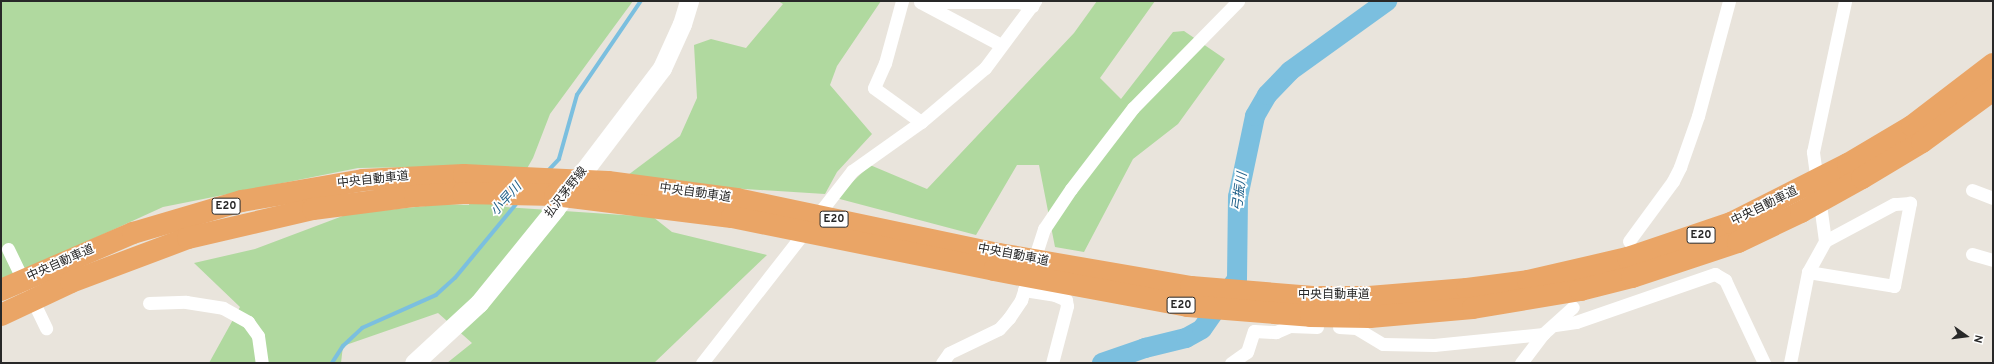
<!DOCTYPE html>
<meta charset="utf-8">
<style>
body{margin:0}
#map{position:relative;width:1994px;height:364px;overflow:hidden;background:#e9e4dc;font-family:Overpass,"Noto Sans JP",sans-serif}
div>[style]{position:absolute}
.green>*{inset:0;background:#b0d99f}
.stream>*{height:3.5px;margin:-1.75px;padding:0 1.75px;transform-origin:1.75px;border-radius:1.75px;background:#7bbfdf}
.river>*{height:20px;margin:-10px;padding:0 10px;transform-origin:10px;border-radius:10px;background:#7bbfdf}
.minor>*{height:13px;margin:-6.5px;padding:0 6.5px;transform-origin:6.5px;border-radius:6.5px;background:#fff}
.secondary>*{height:19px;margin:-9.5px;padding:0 9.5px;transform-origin:9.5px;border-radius:9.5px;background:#fff}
.motorway>*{height:22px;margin:-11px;padding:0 11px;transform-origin:11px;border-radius:11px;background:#eaa566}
span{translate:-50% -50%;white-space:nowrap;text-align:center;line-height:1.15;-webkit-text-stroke:3.5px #fff;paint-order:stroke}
.shield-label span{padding:1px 3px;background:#fff;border:1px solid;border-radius:3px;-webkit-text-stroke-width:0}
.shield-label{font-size:11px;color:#282828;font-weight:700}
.street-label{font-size:12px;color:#282828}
.water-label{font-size:13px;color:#1d5e87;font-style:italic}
.frame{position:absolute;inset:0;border:2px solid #282828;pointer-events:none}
.north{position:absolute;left:1946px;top:316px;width:40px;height:40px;-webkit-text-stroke:3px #fff;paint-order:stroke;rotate:104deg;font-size:11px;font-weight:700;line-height:16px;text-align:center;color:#282828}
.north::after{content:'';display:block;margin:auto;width:14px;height:18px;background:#282828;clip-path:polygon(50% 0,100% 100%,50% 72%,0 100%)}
</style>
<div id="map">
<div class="green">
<i style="clip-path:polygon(1px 1px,633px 1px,550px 114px,533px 158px,505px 207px,653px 217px,672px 232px,767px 255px,654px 363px,447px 363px,472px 343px,438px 313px,343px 346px,341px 363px,209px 363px,240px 307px,194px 263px,255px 249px,348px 214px,445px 204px,469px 205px,475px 166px,358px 168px,163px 207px,1px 281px)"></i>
<i style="clip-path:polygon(778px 1px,881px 1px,837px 66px,830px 85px,872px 134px,837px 172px,825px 194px,620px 181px,680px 136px,697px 98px,694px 45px,711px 39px,746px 48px,783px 4px)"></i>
<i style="clip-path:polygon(1097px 1px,1155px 1px,1100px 78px,1121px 99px,1173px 32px,1184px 31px,1225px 59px,1178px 124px,1133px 159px,1084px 252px,1055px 247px,1039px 165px,1017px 165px,976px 235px,836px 198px,870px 165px,927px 189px,1074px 33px)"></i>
</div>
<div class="stream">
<i style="left:548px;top:171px;width:16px;rotate:-47deg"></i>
<i style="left:559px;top:159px;width:66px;rotate:-74.3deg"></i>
<i style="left:577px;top:95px;width:114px;rotate:-55.8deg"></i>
<i style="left:332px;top:363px;width:20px;rotate:-57deg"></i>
<i style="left:343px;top:346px;width:26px;rotate:-43deg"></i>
<i style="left:362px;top:328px;width:81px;rotate:-24deg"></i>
<i style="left:436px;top:295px;width:25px;rotate:-42deg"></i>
<i style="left:455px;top:278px;width:97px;rotate:-50.4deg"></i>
</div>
<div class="river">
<i style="left:1102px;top:363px;width:46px;rotate:-19.2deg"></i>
<i style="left:1145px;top:348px;width:42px;rotate:-13.7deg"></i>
<i style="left:1186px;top:338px;width:18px;rotate:-29deg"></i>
<i style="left:1202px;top:329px;width:61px;rotate:-55deg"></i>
<i style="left:1237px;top:279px;width:82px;rotate:-89.3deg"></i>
<i style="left:1238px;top:197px;width:83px;rotate:-78.1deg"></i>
<i style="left:1255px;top:116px;width:24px;rotate:-60deg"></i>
<i style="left:1267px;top:95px;width:33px;rotate:-46deg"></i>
<i style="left:1290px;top:71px;width:120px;rotate:-35.8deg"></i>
</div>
<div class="minor">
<i style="left:902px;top:1px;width:64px;rotate:105.3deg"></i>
<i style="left:885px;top:63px;width:27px;rotate:114deg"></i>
<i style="left:874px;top:88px;width:58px;rotate:35.9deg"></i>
<i style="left:920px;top:2px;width:99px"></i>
<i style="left:1019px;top:2px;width:14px;rotate:17deg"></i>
<i style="left:922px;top:3px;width:89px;rotate:28deg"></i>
<i style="left:1972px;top:190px;width:22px;rotate:21deg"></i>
<i style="left:1629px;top:241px;width:74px;rotate:-53.7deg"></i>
<i style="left:1673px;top:181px;width:16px;rotate:-63deg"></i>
<i style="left:1680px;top:167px;width:54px;rotate:-70.6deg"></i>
<i style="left:1698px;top:116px;width:119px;rotate:-74.9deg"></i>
<i style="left:8px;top:249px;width:88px;rotate:64.3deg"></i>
<i style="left:1972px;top:254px;width:22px;rotate:16deg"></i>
<i style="left:1808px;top:272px;width:87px;rotate:9.2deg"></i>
<i style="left:1894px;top:286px;width:85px;rotate:-79.1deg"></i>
<i style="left:1910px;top:203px;width:16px;rotate:176deg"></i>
<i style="left:1894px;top:204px;width:78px;rotate:151.8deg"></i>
<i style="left:1024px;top:290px;width:31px;rotate:9deg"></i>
<i style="left:1055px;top:295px;width:12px;rotate:24deg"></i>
<i style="left:1066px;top:300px;width:6px;rotate:81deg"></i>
<i style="left:1067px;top:306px;width:59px;rotate:104.7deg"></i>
<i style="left:149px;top:303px;width:37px;rotate:-2deg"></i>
<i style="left:186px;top:302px;width:37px;rotate:9deg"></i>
<i style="left:223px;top:308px;width:29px;rotate:29deg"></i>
<i style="left:248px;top:322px;width:17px;rotate:54deg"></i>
<i style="left:258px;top:336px;width:27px;rotate:82deg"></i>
<i style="left:1555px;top:325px;width:21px;rotate:-8deg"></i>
<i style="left:1576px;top:322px;width:147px;rotate:-19.1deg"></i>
<i style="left:1715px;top:274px;width:12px;rotate:31deg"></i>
<i style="left:1725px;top:280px;width:92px;rotate:64.8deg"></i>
<i style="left:1339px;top:327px;width:17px;rotate:3deg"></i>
<i style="left:1356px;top:328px;width:31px;rotate:31deg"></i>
<i style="left:1383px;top:344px;width:51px;rotate:1.1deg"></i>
<i style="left:1434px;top:345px;width:110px;rotate:-5.8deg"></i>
<i style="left:702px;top:363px;width:244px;rotate:-52deg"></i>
<i style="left:852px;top:171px;width:85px;rotate:-35.4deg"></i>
<i style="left:921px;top:122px;width:84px;rotate:-40.2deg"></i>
<i style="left:985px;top:68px;width:84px;rotate:-53.3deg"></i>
<i style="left:942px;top:363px;width:12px;rotate:-55deg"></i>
<i style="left:949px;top:353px;width:55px;rotate:-25.6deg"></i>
<i style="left:999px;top:329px;width:15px;rotate:-48deg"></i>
<i style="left:1009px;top:318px;width:22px;rotate:-56deg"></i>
<i style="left:1021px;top:300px;width:75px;rotate:-72.1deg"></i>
<i style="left:1044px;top:229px;width:48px;rotate:-56deg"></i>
<i style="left:1071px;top:189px;width:102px;rotate:-52.6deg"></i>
<i style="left:1133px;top:108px;width:150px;rotate:-45.5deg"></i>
<i style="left:1231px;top:363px;width:19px;rotate:-35deg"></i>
<i style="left:1247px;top:352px;width:22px;rotate:-72deg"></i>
<i style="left:1254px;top:331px;width:22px;rotate:3deg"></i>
<i style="left:1276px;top:332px;width:15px;rotate:-23deg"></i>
<i style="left:1290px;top:326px;width:27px;rotate:2deg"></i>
<i style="left:1521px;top:363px;width:36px;rotate:-53deg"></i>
<i style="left:1543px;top:334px;width:40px;rotate:-42deg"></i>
<i style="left:1790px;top:363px;width:93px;rotate:-78.8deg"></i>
<i style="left:1808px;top:272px;width:35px;rotate:-61deg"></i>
<i style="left:1825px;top:241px;width:90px;rotate:-97.7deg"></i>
<i style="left:1813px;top:152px;width:154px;rotate:-78deg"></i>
</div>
<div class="secondary">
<i style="left:414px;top:363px;width:88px;rotate:-42.7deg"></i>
<i style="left:479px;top:303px;width:121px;rotate:-51deg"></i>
<i style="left:555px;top:209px;width:177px;rotate:-52.8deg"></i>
<i style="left:662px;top:68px;width:48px;rotate:-65.6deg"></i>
<i style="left:682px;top:24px;width:24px;rotate:-73deg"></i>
</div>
<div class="motorway">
<i style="left:1px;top:290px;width:144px;rotate:-23.4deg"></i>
<i style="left:133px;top:233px;width:114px;rotate:-16.4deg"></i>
<i style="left:242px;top:201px;width:123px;rotate:-9.8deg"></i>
<i style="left:363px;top:180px;width:101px;rotate:-2.8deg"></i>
<i style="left:464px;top:175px;width:144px;rotate:2.8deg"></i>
<i style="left:608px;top:182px;width:130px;rotate:7.5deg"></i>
<i style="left:737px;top:199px;width:268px;rotate:11.9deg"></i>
<i style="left:999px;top:254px;width:195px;rotate:9.8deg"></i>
<i style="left:1191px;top:287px;width:122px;rotate:4.7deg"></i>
<i style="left:1313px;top:297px;width:56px"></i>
<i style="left:1369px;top:297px;width:98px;rotate:-4.7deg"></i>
<i style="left:1467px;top:289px;width:62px;rotate:-7.5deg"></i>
<i style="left:1528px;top:281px;width:103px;rotate:-13deg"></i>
<i style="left:1628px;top:258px;width:109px;rotate:-18.8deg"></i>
<i style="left:1731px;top:223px;width:131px;rotate:-26.8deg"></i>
<i style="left:1848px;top:164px;width:74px;rotate:-30.7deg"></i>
<i style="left:1912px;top:126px;width:102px;rotate:-37.4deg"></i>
<i style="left:1px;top:315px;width:77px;rotate:-25.2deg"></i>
<i style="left:71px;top:282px;width:125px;rotate:-20.6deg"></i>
<i style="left:188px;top:238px;width:128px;rotate:-13.1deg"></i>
<i style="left:313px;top:209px;width:103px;rotate:-7.3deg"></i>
<i style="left:415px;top:196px;width:48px;rotate:-3.6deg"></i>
<i style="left:463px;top:193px;width:92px;rotate:1.2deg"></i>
<i style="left:555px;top:195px;width:178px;rotate:7.1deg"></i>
<i style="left:732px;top:217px;width:267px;rotate:11.4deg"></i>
<i style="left:994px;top:270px;width:197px;rotate:10.5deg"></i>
<i style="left:1188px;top:306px;width:123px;rotate:4.6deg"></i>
<i style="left:1311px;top:316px;width:59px;rotate:1deg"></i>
<i style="left:1370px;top:317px;width:103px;rotate:-5deg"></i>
<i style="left:1473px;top:308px;width:109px;rotate:-9.5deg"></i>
<i style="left:1580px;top:290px;width:54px;rotate:-14deg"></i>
<i style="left:1632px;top:277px;width:112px;rotate:-18.3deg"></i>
<i style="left:1738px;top:242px;width:70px;rotate:-25.5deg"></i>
<i style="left:1801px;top:212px;width:70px;rotate:-29.1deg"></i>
<i style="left:1862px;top:178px;width:70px;rotate:-31deg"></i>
<i style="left:1922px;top:142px;width:88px;rotate:-36.2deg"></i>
</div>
<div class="shield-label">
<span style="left:226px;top:206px">E20</span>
<span style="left:834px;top:219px">E20</span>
<span style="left:1701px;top:235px">E20</span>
<span style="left:1181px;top:305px">E20</span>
</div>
<div class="street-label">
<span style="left:373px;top:181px;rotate:-6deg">中央自動車道</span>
<span style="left:567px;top:193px;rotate:-52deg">払沢茅野線</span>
<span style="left:695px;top:194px;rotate:8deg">中央自動車道</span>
<span style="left:1765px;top:207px;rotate:-26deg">中央自動車道</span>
<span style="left:1013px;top:256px;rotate:11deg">中央自動車道</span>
<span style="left:61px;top:264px;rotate:-24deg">中央自動車道</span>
<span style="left:1334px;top:296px">中央自動車道</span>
</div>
<div class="water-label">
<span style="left:1241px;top:192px;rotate:-82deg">弓振川</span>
<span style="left:507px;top:200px;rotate:-48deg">小早川</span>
</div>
<div class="frame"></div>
<div class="north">N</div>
</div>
